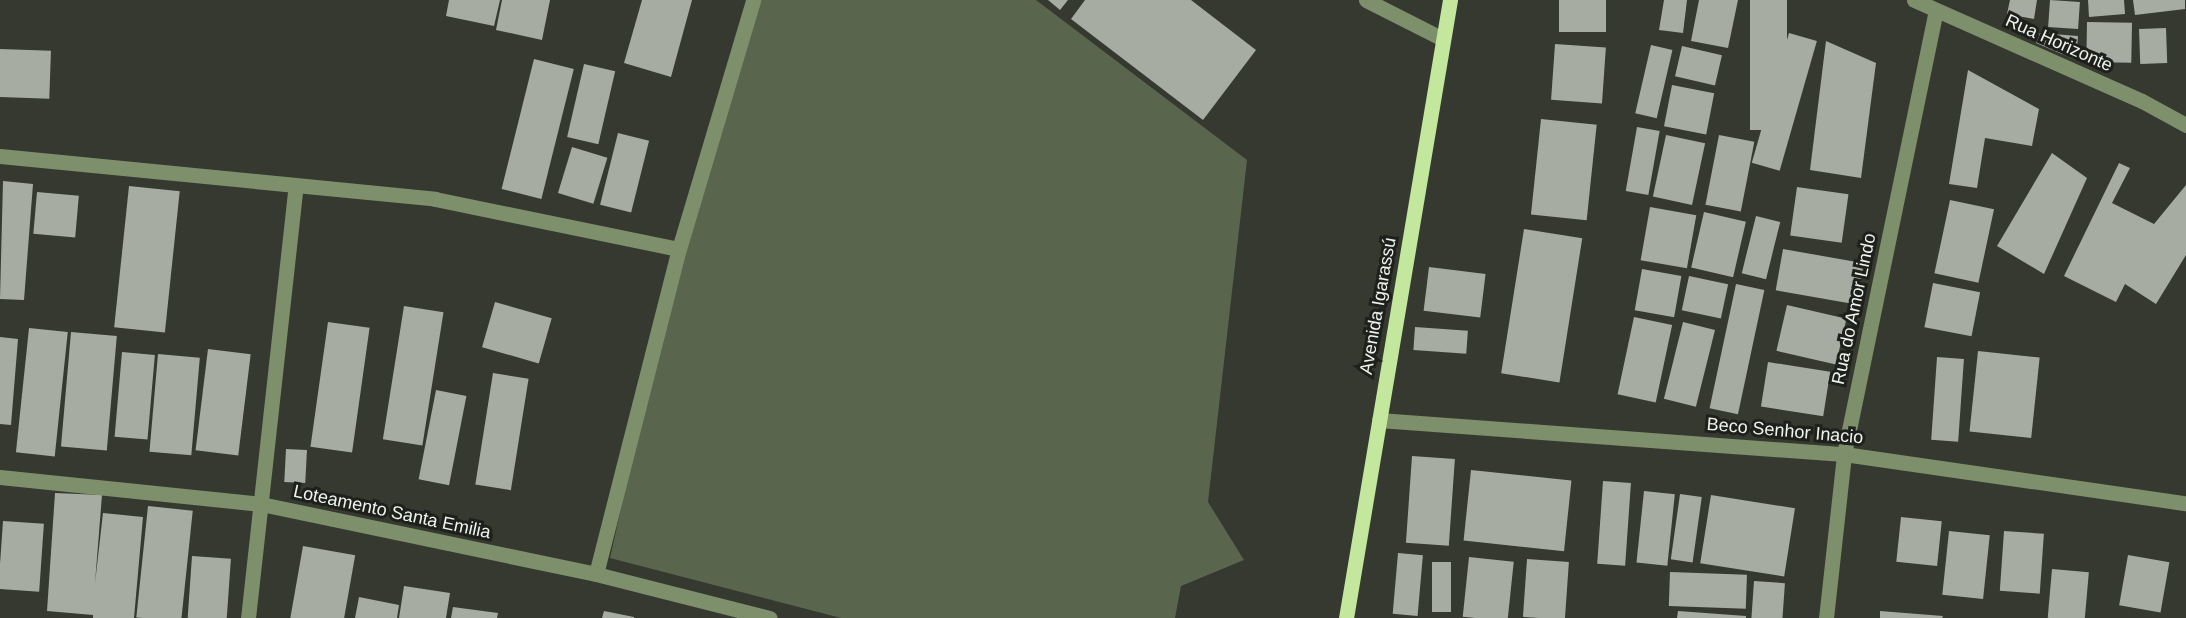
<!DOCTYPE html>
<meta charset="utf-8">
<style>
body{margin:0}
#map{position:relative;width:2186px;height:618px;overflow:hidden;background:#353930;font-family:Helvetica,sans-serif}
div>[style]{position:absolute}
.green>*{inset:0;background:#5a654e}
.building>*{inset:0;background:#a6aca1;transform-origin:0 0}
.minor>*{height:15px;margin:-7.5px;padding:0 7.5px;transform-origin:7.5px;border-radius:7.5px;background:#7e8f6c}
.major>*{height:15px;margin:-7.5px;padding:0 7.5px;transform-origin:7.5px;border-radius:7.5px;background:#c3e79d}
span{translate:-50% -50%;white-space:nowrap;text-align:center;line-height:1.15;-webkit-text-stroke:6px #1e201c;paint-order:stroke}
.street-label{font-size:18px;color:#eff3ed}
</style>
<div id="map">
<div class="green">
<i style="clip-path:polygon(760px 0,1036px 0,1247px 160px,1208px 502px,1244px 560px,1181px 586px,1175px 618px,841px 618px,610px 558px,679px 249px)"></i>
</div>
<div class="building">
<i style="clip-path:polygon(449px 0,500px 0,494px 26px,446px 16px)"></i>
<i style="clip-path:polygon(502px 0,550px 0,542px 40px,496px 30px)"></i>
<i style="clip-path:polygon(642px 0,692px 0,671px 77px,624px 63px)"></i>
<i style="clip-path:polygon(1048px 0,1068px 0,1060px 10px)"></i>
<i style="clip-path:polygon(1085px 0,1191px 0,1256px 50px,1203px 120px,1071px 19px)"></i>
<i style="left:1559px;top:0;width:47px;height:32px"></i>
<i style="clip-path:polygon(1664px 0,1687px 0,1683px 33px,1659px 30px)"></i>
<i style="clip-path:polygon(1699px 0,1738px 0,1728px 48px,1691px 41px)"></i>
<i style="left:1750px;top:0;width:37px;height:130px"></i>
<i style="clip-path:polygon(2010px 0,2037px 0,2034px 19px,2007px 14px)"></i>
<i style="left:2050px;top:0;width:30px;height:27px;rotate:4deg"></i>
<i style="clip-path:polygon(2088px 0,2124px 0,2125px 14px,2089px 17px)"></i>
<i style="clip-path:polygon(2133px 0,2185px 0,2185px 9px,2135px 15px)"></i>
<i style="left:2087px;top:22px;width:45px;height:40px;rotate:1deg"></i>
<i style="left:2166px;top:28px;width:35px;height:27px;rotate:88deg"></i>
<i style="left:1789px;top:33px;width:29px;height:135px;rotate:16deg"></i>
<i style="clip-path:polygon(2040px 33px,2078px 36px,2076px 60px,2036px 43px)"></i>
<i style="clip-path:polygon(1826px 41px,1876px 63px,1861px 178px,1810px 170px)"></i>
<i style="left:1555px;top:44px;width:51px;height:56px;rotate:4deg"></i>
<i style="left:1651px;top:45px;width:22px;height:70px;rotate:13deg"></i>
<i style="left:1682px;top:46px;width:41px;height:31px;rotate:13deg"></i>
<i style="left:0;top:49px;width:51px;height:48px;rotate:2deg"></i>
<i style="left:534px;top:59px;width:41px;height:134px;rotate:14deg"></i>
<i style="left:584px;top:64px;width:32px;height:75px;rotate:13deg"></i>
<i style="clip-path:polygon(1968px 70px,2039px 109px,2032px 146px,1985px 138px,1977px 188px,1949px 184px)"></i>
<i style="left:1672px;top:85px;width:43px;height:42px;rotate:11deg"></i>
<i style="left:1541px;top:119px;width:56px;height:96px;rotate:6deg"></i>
<i style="left:1637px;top:127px;width:23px;height:65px;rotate:10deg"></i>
<i style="left:618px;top:133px;width:32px;height:74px;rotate:14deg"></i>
<i style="left:1666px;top:135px;width:40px;height:63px;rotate:12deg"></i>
<i style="left:1719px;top:135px;width:36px;height:71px;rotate:11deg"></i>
<i style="left:572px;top:147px;width:37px;height:48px;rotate:17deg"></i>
<i style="clip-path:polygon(2052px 153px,2087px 178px,2044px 274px,1997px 246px)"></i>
<i style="clip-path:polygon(2119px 163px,2130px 168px,2112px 203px,2154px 224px,2186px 185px,2186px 255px,2156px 304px,2125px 284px,2116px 302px,2064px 276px)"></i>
<i style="clip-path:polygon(3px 181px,33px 184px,24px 300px,0 299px)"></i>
<i style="left:129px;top:186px;width:51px;height:142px;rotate:6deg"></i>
<i style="left:1797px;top:187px;width:52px;height:49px;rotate:8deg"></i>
<i style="left:37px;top:192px;width:42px;height:42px;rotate:5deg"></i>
<i style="left:1950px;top:200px;width:45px;height:75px;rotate:12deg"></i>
<i style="left:1650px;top:207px;width:47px;height:54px;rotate:10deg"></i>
<i style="left:1704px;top:212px;width:43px;height:57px;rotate:13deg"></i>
<i style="left:1756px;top:216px;width:25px;height:59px;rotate:14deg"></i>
<i style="left:1524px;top:229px;width:59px;height:146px;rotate:9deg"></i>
<i style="left:1783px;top:249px;width:82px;height:42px;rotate:10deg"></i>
<i style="left:1429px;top:267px;width:57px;height:44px;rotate:7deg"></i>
<i style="left:1642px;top:269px;width:40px;height:42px;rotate:10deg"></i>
<i style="left:1689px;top:276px;width:40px;height:35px;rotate:12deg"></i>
<i style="left:1933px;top:283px;width:48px;height:45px;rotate:11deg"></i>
<i style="left:1736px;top:284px;width:29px;height:127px;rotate:12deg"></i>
<i style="left:495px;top:302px;width:59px;height:47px;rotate:16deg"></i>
<i style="left:1787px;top:305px;width:61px;height:47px;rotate:13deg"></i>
<i style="left:404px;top:306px;width:40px;height:135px;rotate:9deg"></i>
<i style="left:1634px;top:317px;width:39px;height:79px;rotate:12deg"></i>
<i style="left:328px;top:322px;width:42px;height:126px;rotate:8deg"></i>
<i style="left:1683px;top:322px;width:33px;height:79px;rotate:14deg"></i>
<i style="left:1415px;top:327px;width:53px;height:23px;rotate:4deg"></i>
<i style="left:29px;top:328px;width:39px;height:125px;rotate:6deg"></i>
<i style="left:71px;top:332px;width:46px;height:115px;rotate:5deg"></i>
<i style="clip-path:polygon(0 337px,18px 339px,11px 425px,0 424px)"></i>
<i style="left:208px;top:349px;width:43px;height:102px;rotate:7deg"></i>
<i style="left:1978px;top:351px;width:62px;height:81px;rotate:6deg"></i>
<i style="left:122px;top:352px;width:33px;height:85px;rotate:5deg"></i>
<i style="left:158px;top:354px;width:42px;height:98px;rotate:5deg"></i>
<i style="left:1937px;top:357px;width:27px;height:83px;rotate:4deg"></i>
<i style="left:1768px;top:362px;width:63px;height:45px;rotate:9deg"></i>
<i style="left:493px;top:373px;width:36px;height:113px;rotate:9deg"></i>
<i style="left:436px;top:390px;width:31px;height:91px;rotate:11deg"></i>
<i style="left:286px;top:449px;width:21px;height:33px;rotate:3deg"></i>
<i style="left:1412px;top:456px;width:43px;height:87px;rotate:4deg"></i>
<i style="left:1471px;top:470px;width:101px;height:71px;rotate:6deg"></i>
<i style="left:1603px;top:481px;width:28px;height:83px;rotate:4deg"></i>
<i style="left:1644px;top:491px;width:31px;height:72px;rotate:6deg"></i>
<i style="clip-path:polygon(55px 493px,102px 495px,95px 583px,103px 513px,143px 517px,134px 618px,93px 618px,93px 615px,47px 611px)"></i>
<i style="left:1680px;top:494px;width:22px;height:66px;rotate:8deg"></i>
<i style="left:1711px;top:495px;width:85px;height:69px;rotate:9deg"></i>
<i style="left:148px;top:506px;width:45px;height:112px;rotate:6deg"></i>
<i style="left:1901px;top:517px;width:41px;height:45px;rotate:6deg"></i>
<i style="left:3px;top:521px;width:41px;height:68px;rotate:4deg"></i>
<i style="left:1949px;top:531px;width:41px;height:64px;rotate:6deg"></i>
<i style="left:2004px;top:531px;width:40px;height:60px;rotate:4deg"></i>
<i style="left:303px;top:546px;width:53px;height:73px;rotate:10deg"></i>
<i style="left:1398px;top:553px;width:25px;height:61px;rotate:5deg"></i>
<i style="left:2128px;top:555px;width:42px;height:51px;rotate:10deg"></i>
<i style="left:192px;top:556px;width:39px;height:62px;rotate:4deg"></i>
<i style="left:1469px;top:557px;width:45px;height:60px;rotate:6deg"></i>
<i style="left:1527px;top:559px;width:42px;height:58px;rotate:4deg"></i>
<i style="left:1432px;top:562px;width:19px;height:50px"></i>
<i style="left:2052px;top:569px;width:37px;height:49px;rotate:5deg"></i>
<i style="left:1670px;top:572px;width:77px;height:34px;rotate:2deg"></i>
<i style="left:1754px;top:581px;width:31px;height:37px;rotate:4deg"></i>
<i style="clip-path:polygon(404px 586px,450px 593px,446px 618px,399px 618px)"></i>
<i style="clip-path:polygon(359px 597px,399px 605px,397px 618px,355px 618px)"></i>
<i style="clip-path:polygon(453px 607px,498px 613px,497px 618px,451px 618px)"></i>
<i style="clip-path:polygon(604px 611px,634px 617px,634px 618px,602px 618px)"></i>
<i style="clip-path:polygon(1678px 611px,1746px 616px,1746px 618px,1677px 618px)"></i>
<i style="clip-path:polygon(1880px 611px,1943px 616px,1942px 618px,1880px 618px)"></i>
</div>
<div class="minor">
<i style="left:1366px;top:0;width:86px;rotate:26.9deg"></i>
<i style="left:1914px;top:0;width:249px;rotate:23.9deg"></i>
<i style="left:2142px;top:101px;width:50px;rotate:28.6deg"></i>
<i style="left:0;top:156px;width:437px;rotate:5.6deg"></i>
<i style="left:435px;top:199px;width:249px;rotate:11.6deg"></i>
<i style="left:1379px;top:420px;width:466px;rotate:4.2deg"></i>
<i style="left:1844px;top:454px;width:345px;rotate:8.2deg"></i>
<i style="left:0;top:477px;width:262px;rotate:5.9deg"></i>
<i style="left:261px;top:504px;width:342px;rotate:11.8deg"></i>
<i style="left:596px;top:574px;width:179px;rotate:14.2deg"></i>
<i style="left:596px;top:574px;width:335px;rotate:-75.7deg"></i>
<i style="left:679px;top:249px;width:260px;rotate:-73.4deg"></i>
<i style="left:248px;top:618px;width:435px;rotate:-83.7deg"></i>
<i style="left:1826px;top:618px;width:165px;rotate:-83.7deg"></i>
<i style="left:1844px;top:454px;width:453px;rotate:-78.3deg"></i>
</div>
<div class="major">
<i style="left:1346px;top:618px;width:627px;rotate:-80.45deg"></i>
</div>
<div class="street-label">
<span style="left:2059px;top:43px;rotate:24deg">Rua Horizonte</span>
<span style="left:1378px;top:306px;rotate:-80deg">Avenida Igarassú</span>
<span style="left:1854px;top:309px;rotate:-78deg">Rua do Amor Lindo</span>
<span style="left:1785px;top:431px;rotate:5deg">Beco Senhor Inacio</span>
<span style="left:392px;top:512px;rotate:12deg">Loteamento Santa Emilia</span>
</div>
</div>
